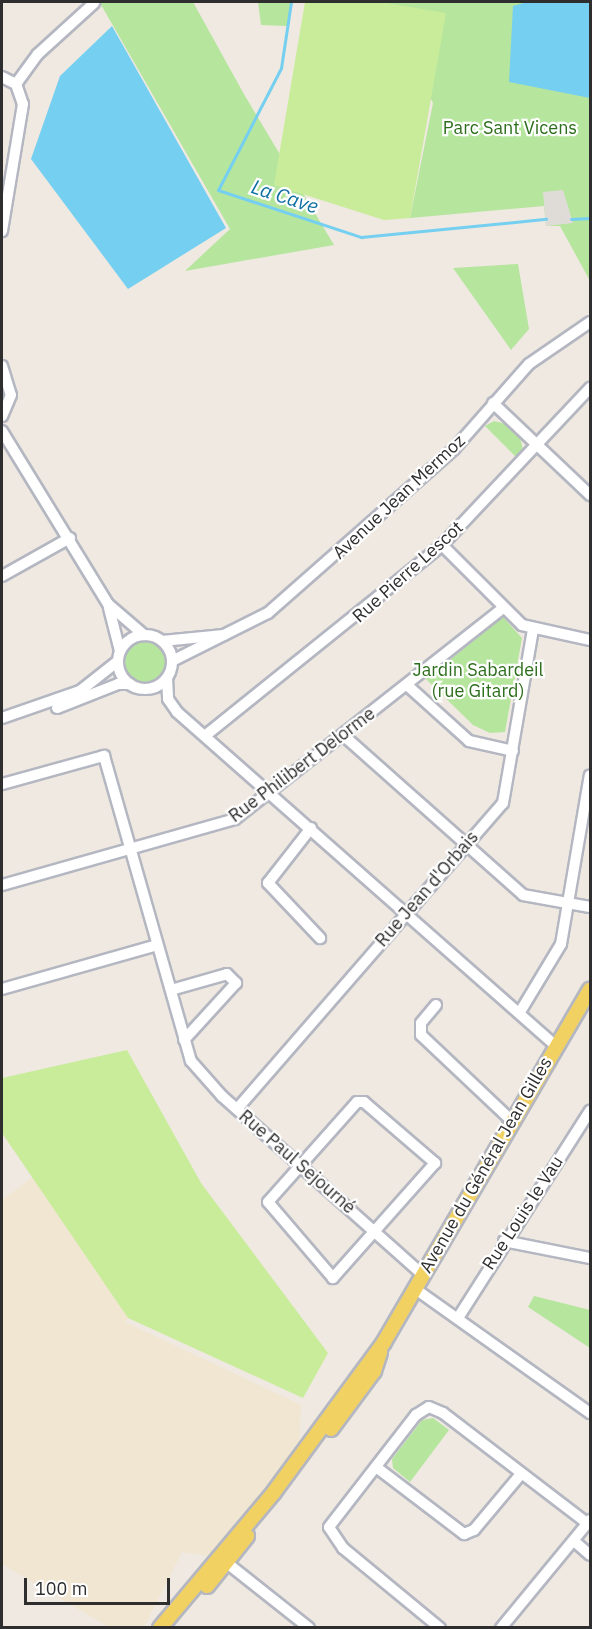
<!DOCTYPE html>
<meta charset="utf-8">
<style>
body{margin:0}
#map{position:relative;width:592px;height:1629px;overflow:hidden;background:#efe9e1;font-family:"IBM Plex Sans",sans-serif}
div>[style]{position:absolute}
.education>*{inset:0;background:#f0e6d1}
.green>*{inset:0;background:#b6e59e}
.round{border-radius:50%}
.pitch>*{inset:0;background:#c9ec9a}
.plaza>*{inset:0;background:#dfdcd8}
.water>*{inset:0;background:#75cff0}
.stream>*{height:3px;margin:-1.5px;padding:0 1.5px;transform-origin:1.5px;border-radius:1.5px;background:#75cff0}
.roads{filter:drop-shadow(2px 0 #b4b7c1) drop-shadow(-2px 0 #b4b7c1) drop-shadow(0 2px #b4b7c1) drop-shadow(0 -2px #b4b7c1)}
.minor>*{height:10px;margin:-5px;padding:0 5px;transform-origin:5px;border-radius:5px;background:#fff}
.minor>.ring{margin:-5px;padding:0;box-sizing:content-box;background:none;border:10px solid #fff;border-radius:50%}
.major>*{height:14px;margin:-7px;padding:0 7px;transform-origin:7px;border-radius:7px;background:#f2d163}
span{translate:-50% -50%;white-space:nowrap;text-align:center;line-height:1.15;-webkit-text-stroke:4.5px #fff;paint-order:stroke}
.park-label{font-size:18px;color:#2c6e1b}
.street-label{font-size:18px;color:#2e2e2e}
.water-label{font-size:20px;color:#0d6fa3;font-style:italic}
.frame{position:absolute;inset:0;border:3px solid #2e2e2e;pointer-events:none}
.scale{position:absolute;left:24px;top:1578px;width:146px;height:27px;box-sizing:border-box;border:3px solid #2e2e2e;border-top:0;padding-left:8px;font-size:18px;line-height:21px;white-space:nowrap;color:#2e2e2e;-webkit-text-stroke:4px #fff;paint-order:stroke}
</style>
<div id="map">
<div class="education">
<i style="clip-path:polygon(33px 1177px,128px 1318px,125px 1322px,301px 1405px,299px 1455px,207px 1556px,182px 1552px,144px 1627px,109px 1627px,2px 1564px,2px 1200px)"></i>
</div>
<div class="green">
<i style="clip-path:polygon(193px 2px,245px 96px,334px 245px,185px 271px,230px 229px,100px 3px)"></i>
<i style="clip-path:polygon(258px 2px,293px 2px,287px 26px,261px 25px)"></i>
<i style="clip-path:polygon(380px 2px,590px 2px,590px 281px,560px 226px,546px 226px,544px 206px,410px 218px,433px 103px)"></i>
<i style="clip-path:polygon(518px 264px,529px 329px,511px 350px,453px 268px)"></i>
<i style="clip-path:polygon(494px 421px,506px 424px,520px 438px,523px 449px,517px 458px,485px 426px)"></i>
<i style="clip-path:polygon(503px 617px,522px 638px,505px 732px,490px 733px,473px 725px,426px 679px)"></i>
<i class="round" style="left:125px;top:641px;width:42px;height:42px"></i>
<i style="clip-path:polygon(534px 1296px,590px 1310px,590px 1348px,528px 1307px)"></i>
<i style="clip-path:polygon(433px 1418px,449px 1430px,410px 1482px,393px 1468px,392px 1459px,422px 1420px)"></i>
</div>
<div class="pitch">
<i style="clip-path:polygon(305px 2px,380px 2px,446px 13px,410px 218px,384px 220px,274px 185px)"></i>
<i style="clip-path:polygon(127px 1050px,201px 1183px,328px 1353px,303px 1398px,128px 1318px,2px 1133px,2px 1078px)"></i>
</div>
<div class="plaza">
<i style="clip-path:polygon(563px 190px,573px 223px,546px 226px,543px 192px)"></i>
</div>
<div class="water">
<i style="clip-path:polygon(527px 2px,590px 2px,590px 98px,509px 82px,513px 6px)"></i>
<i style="clip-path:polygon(112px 26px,226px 228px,128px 289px,31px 159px,60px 76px)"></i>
</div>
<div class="stream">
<i style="left:291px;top:2px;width:67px;rotate:98.6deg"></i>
<i style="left:281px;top:68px;width:137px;rotate:117.3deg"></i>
<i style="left:218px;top:190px;width:151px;rotate:18.2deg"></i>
<i style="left:361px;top:237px;width:186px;rotate:-5.6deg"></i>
<i style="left:571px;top:219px;width:19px;rotate:-3deg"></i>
</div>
<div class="roads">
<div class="minor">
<i style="left:2px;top:77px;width:16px;rotate:27deg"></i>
<i style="left:16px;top:84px;width:21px;rotate:71deg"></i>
<i style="left:23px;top:104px;width:129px;rotate:99.4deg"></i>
<i style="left:16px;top:84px;width:37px;rotate:-54deg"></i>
<i style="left:38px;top:54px;width:76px;rotate:-42.3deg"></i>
<i style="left:2px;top:366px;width:30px;rotate:73deg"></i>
<i style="left:11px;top:395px;width:23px;rotate:113deg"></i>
<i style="left:493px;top:403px;width:134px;rotate:43.5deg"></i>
<i style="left:2px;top:431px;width:203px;rotate:58.5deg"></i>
<i style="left:108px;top:604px;width:48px;rotate:40.7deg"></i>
<i style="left:442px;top:545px;width:113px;rotate:45deg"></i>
<i style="left:522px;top:625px;width:70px;rotate:12.4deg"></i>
<i style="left:2px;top:576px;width:78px;rotate:-29.2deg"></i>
<i style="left:109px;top:608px;width:44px;rotate:75.7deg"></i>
<i class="ring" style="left:118px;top:635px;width:44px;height:44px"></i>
<i style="left:162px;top:641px;width:62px;rotate:-5.5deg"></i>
<i style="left:172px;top:661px;width:107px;rotate:-26.6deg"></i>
<i style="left:268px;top:613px;width:248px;rotate:-41.4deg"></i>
<i style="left:454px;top:449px;width:113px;rotate:-48.6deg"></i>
<i style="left:529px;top:364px;width:74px;rotate:-34.5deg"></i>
<i style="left:167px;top:678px;width:21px;rotate:87deg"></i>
<i style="left:168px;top:699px;width:16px;rotate:55deg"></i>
<i style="left:177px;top:712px;width:505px;rotate:41.39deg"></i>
<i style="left:408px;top:686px;width:82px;rotate:42deg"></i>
<i style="left:469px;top:741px;width:45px;rotate:12.8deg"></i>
<i style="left:57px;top:708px;width:66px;rotate:-21.5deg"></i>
<i style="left:118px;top:684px;width:12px"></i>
<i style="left:2px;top:718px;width:83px;rotate:-19.1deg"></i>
<i style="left:80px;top:691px;width:48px;rotate:-38.3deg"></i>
<i style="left:206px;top:735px;width:303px;rotate:-38.8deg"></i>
<i style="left:442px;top:545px;width:216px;rotate:-46.7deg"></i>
<i style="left:343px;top:735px;width:241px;rotate:41.6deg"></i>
<i style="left:523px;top:895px;width:68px;rotate:10.2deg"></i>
<i style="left:2px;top:784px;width:106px;rotate:-15.4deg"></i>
<i style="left:104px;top:756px;width:317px;rotate:74.1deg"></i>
<i style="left:191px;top:1061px;width:47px;rotate:48.5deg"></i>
<i style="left:222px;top:1096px;width:268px;rotate:41.7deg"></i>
<i style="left:311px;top:828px;width:70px;rotate:128deg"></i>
<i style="left:268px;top:883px;width:76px;rotate:46.6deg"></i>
<i style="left:2px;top:885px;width:242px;rotate:-15.8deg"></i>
<i style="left:235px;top:819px;width:342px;rotate:-38.2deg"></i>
<i style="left:2px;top:989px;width:161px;rotate:-15.8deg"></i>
<i style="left:171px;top:990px;width:58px;rotate:-15.9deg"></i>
<i style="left:227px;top:974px;width:13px;rotate:45deg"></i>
<i style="left:236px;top:983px;width:77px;rotate:132.4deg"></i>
<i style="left:436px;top:1005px;width:23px;rotate:130deg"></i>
<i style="left:421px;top:1023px;width:12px;rotate:90deg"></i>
<i style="left:421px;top:1035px;width:125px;rotate:43.4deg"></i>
<i style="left:520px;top:1012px;width:79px;rotate:-58.9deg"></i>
<i style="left:561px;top:944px;width:171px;rotate:-80.3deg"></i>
<i style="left:357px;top:1102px;width:7px"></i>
<i style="left:364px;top:1102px;width:94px;rotate:40.7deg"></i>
<i style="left:435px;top:1163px;width:154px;rotate:131.6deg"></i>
<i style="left:333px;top:1278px;width:100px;rotate:-130.5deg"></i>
<i style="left:268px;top:1202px;width:134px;rotate:-48.3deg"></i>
<i style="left:237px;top:1109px;width:405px;rotate:-49deg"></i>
<i style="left:503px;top:803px;width:176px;rotate:-80.2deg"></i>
<i style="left:504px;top:1241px;width:88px;rotate:11.2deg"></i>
<i style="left:414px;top:1288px;width:216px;rotate:35.4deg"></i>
<i style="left:458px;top:1318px;width:246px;rotate:-57.5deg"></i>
<i style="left:376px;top:1467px;width:111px;rotate:37.3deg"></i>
<i style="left:464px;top:1534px;width:11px;rotate:-22deg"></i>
<i style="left:474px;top:1530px;width:73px;rotate:-50deg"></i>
<i style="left:574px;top:1541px;width:21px;rotate:41deg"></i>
<i style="left:222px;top:1559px;width:111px;rotate:38.4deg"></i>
<i style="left:440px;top:1628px;width:126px;rotate:-140.5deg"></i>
<i style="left:343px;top:1548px;width:25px;rotate:-124deg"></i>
<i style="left:329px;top:1527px;width:142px;rotate:-52.2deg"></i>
<i style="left:416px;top:1415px;width:15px;rotate:-32deg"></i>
<i style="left:429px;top:1407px;width:15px;rotate:23deg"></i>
<i style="left:443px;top:1413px;width:183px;rotate:37.4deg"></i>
<i style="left:501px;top:1628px;width:140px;rotate:-50.5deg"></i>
</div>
<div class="major">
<i style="left:331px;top:1429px;width:72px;rotate:-53.4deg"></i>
<i style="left:374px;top:1371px;width:20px;rotate:-72deg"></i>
<i style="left:207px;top:1586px;width:64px;rotate:-51.3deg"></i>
<i style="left:160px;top:1628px;width:177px;rotate:-50deg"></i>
<i style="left:274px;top:1492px;width:186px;rotate:-53.7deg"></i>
<i style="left:384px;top:1342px;width:408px;rotate:-59.7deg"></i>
</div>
</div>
<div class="park-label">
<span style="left:510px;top:128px">Parc Sant Vicens</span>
<span style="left:478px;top:681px">Jardin Sabardeil<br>(rue Gitard)</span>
</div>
<div class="street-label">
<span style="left:399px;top:497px;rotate:-43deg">Avenue Jean Mermoz</span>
<span style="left:408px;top:572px;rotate:-42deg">Rue Pierre Lescot</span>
<span style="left:302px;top:765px;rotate:-37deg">Rue Philibert Delorme</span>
<span style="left:427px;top:889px;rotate:-49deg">Rue Jean d'Orbais</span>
<span style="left:297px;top:1162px;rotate:41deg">Rue Paul Sejourné</span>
<span style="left:486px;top:1165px;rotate:-60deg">Avenue du Général Jean Gilles</span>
<span style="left:523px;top:1213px;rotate:-57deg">Rue Louis le Vau</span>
</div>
<div class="water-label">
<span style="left:285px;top:196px;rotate:18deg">La Cave</span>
</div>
<div class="frame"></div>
<div class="scale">100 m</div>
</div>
